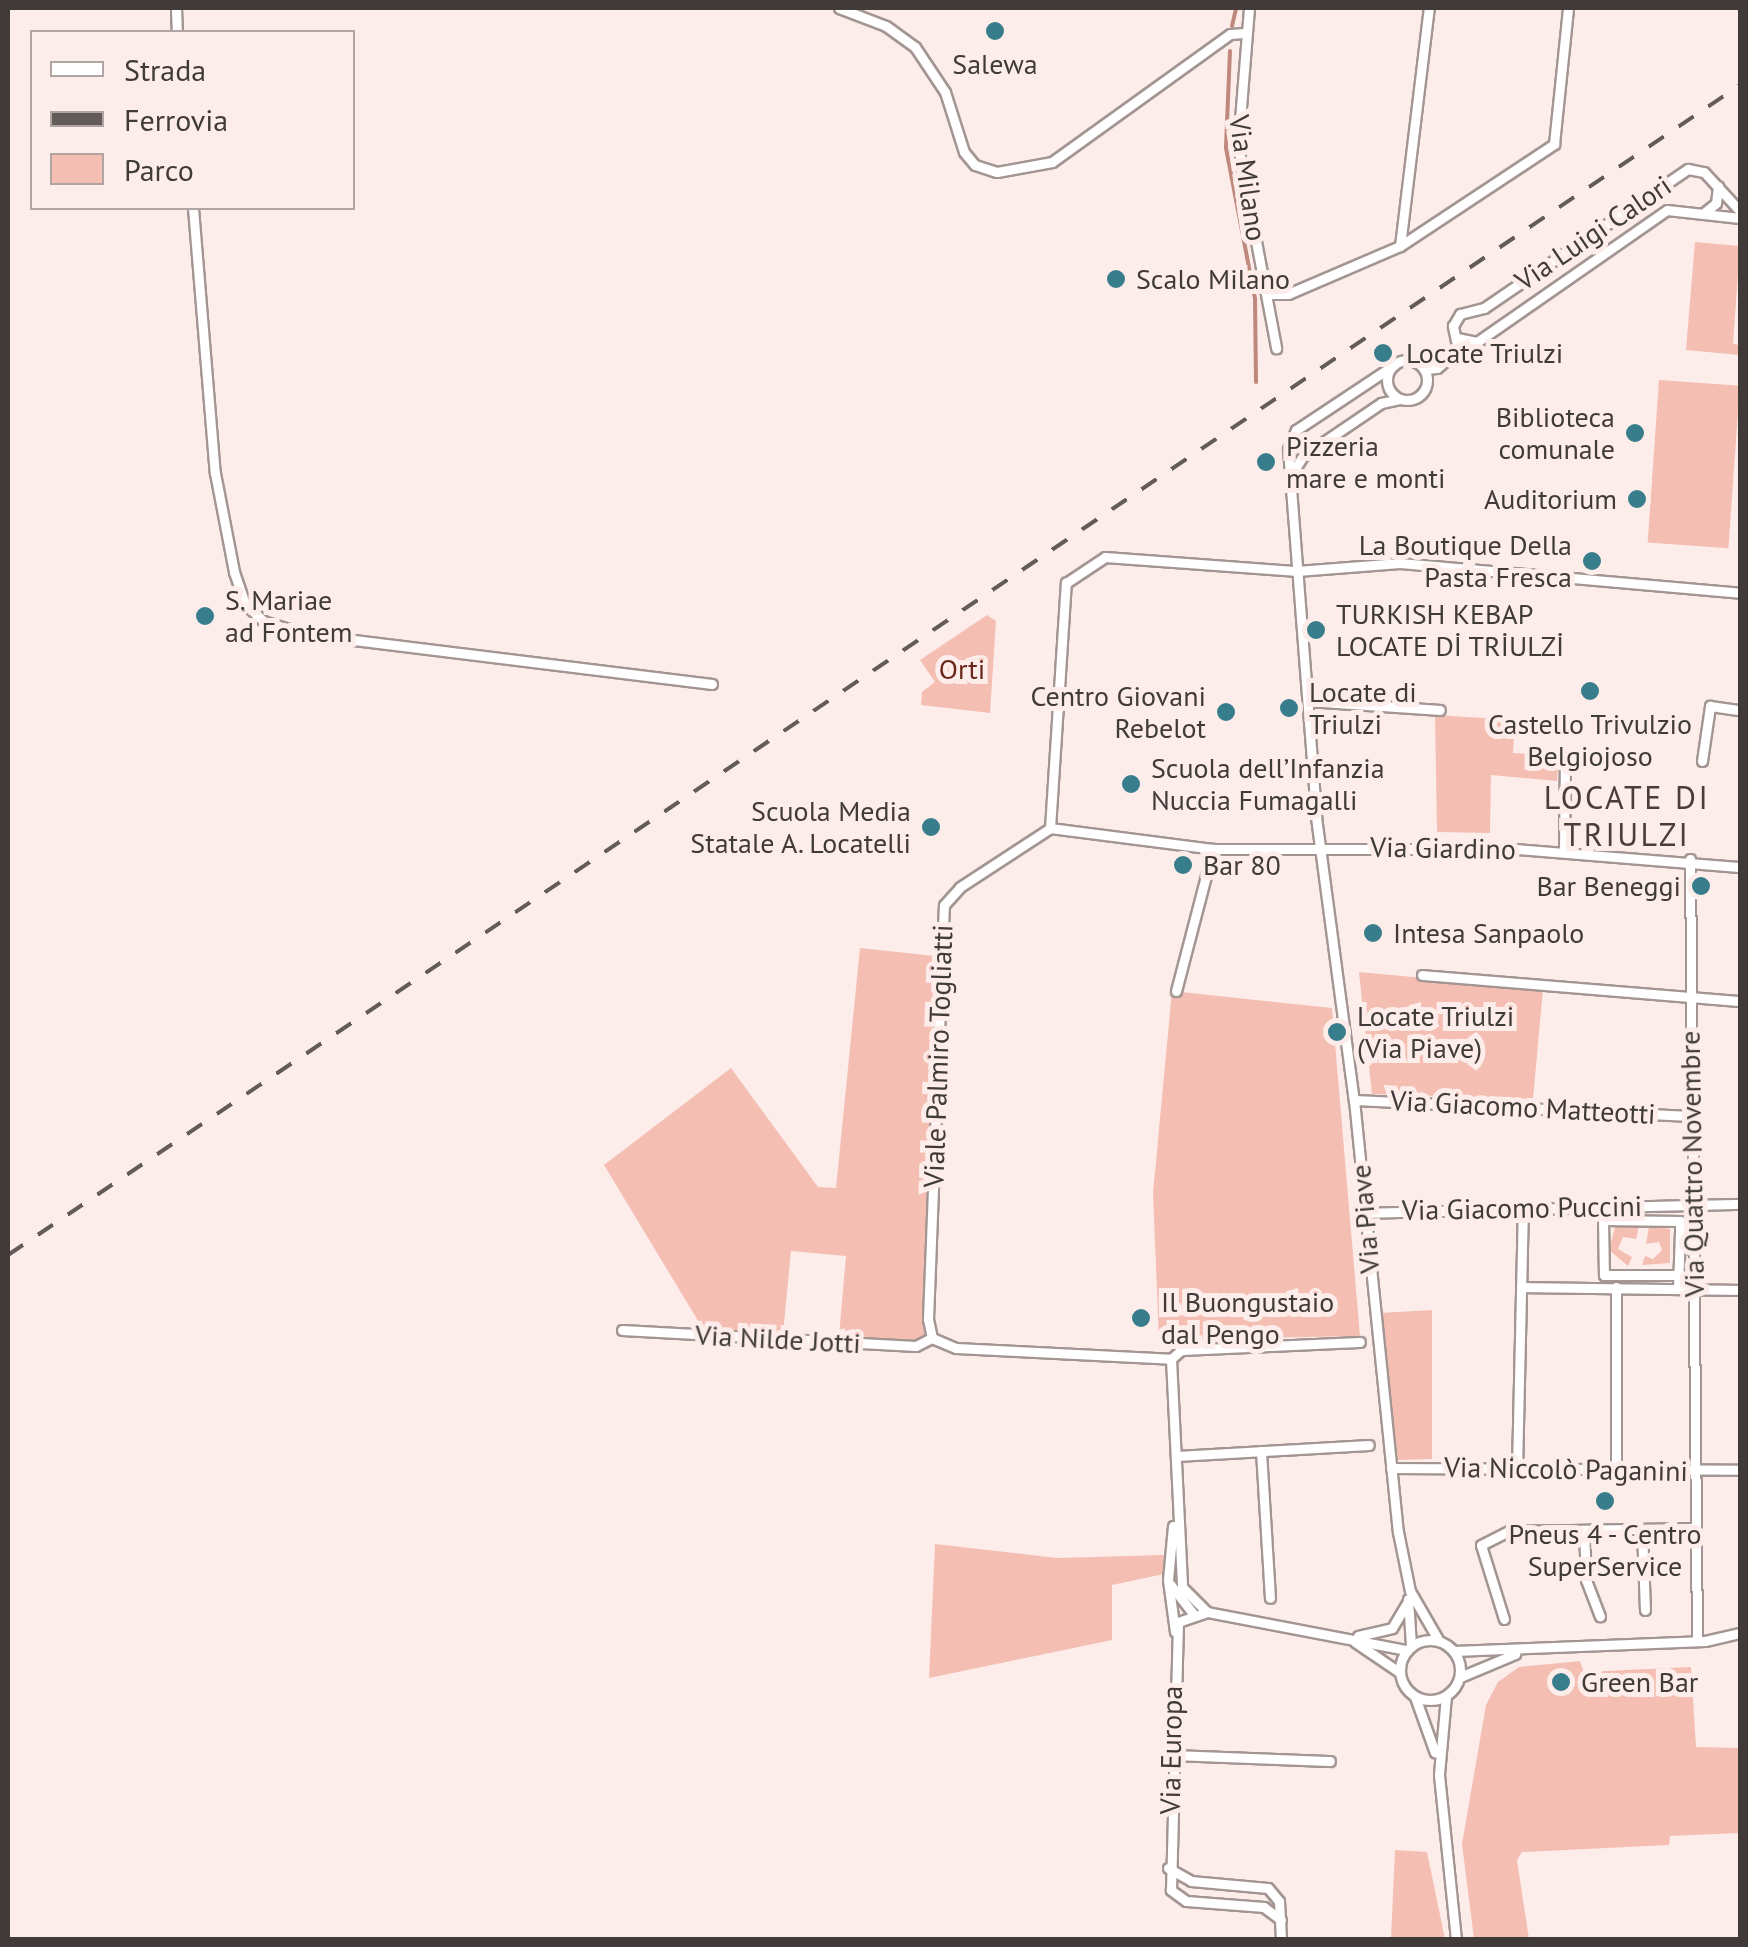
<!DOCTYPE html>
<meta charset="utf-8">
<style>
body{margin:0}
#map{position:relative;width:1748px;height:1947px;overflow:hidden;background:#fcedea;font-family:"PT Sans",sans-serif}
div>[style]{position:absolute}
.green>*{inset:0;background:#f5beb3;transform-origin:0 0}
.stream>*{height:4px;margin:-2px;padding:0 2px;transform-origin:2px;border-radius:2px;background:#bf887c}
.roads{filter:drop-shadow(2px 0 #a39592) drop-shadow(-2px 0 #a39592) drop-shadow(0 2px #a39592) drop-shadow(0 -2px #a39592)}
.street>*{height:9px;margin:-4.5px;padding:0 4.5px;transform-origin:4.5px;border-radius:4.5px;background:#fff}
.street>.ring{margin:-4.5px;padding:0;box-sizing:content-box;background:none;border:9px solid #fff;border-radius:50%}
.rail>*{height:4px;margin-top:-2px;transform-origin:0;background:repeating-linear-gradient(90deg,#625b59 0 18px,transparent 0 36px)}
.dots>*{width:28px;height:28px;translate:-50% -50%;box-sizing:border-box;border:5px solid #fcedea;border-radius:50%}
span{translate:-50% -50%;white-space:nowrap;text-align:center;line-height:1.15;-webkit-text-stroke:10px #fcedea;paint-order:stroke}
.poi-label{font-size:28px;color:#403a39}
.left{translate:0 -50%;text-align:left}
.right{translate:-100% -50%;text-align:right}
.street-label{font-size:28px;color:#403a39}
.park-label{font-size:28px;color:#6a2619}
.quarter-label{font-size:32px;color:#483d3a;letter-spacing:2.5px}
.frame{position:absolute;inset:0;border:10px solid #403a39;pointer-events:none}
.legend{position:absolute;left:30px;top:30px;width:325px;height:180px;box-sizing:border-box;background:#fcedea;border:2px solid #b1a5a3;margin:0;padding:12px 18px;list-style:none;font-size:30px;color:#403a39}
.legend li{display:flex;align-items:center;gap:20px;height:50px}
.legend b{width:50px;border:2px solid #b1a5a3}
</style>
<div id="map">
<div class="green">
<i style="clip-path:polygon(1695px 242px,1740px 246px,1733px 344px,1740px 345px,1740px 355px,1686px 350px)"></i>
<i style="left:1659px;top:380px;width:81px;height:163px;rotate:4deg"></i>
<i style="clip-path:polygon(987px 615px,996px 621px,990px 713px,921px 705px,922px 692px,935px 682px,920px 660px)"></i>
<i style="clip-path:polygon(1435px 715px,1515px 720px,1513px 753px,1559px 756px,1557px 781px,1491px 775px,1490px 833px,1437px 832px)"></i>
<i style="clip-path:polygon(860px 948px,934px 956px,926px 1334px,915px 1340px,839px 1336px,846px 1256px,791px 1251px,783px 1334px,703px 1329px,604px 1165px,731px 1068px,818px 1187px,836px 1188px)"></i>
<i style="clip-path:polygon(1359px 972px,1543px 989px,1533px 1099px,1372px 1094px)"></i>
<i style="clip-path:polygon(1172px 991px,1332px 1008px,1360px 1336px,1159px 1340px,1153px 1193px)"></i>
<i style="clip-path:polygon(1616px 1223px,1639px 1226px,1636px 1239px,1623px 1237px,1618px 1249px,1632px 1257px,1628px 1266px,1609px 1250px)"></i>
<i style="clip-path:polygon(1649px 1226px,1670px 1229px,1670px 1263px,1642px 1265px,1645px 1256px,1653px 1259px,1662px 1250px,1659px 1242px,1646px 1244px)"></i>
<i style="clip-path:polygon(1432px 1310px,1432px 1459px,1398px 1460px,1380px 1313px)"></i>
<i style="clip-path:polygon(935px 1544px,1057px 1558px,1164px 1555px,1164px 1574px,1112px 1585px,1112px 1640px,929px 1678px)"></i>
<i style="clip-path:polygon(1580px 1661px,1584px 1672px,1691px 1667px,1696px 1747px,1740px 1748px,1740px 1833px,1670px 1836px,1669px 1845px,1522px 1852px,1517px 1860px,1529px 1939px,1474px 1939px,1462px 1844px,1486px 1705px,1498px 1682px,1519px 1667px)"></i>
<i style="clip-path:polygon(1395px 1850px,1427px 1852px,1445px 1939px,1391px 1939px)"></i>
</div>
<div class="stream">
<i style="left:1232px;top:26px;width:18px;rotate:-77deg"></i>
<i style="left:1230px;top:51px;width:97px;rotate:92.4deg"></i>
<i style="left:1226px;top:148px;width:154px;rotate:79.1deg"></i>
<i style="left:1255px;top:299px;width:83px;rotate:89.3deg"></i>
</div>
<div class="roads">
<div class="street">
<i style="left:176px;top:8px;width:24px;rotate:88deg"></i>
<i style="left:839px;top:8px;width:50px;rotate:21deg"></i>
<i style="left:886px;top:26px;width:36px;rotate:36deg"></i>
<i style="left:915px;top:47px;width:54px;rotate:56.3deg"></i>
<i style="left:945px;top:92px;width:63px;rotate:72.4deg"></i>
<i style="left:964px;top:152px;width:17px;rotate:50deg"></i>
<i style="left:975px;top:165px;width:23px;rotate:18deg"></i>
<i style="left:997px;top:172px;width:56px;rotate:-10.3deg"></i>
<i style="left:1052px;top:162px;width:219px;rotate:-35.7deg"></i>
<i style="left:1230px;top:34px;width:14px;rotate:-4deg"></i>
<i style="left:1249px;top:8px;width:138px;rotate:94.6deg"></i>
<i style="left:1238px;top:146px;width:206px;rotate:79.3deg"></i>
<i style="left:193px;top:208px;width:266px;rotate:85.3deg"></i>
<i style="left:215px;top:473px;width:101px;rotate:79.1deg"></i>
<i style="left:234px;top:572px;width:34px;rotate:71deg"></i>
<i style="left:245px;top:604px;width:25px;rotate:43deg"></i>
<i style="left:263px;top:621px;width:44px;rotate:17.2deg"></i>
<i style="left:305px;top:634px;width:410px;rotate:7deg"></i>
<i style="left:1705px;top:212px;width:14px;rotate:-39deg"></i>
<i style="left:1716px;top:203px;width:17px;rotate:-83deg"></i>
<i style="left:1400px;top:246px;width:240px;rotate:-83.1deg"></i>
<i style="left:1267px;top:294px;width:21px"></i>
<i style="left:1288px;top:294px;width:122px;rotate:-23.2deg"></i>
<i style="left:1400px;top:246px;width:185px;rotate:-33.5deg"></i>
<i style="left:1554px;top:144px;width:137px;rotate:-84.1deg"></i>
<i style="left:1457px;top:338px;width:20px;rotate:11deg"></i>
<i style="left:1477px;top:342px;width:231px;rotate:-34.8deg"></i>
<i style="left:1667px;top:210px;width:73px;rotate:6.3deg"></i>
<i class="ring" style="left:1387px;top:360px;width:31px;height:31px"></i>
<i style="left:1394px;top:365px;width:118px;rotate:146.4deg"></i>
<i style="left:1296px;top:430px;width:21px;rotate:113deg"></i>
<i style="left:1288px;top:449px;width:369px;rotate:85.6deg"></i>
<i style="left:1316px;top:817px;width:286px;rotate:82.4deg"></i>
<i style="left:1354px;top:1100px;width:434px;rotate:84.2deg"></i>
<i style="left:1398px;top:1532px;width:60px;rotate:78.5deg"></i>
<i style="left:1410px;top:1591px;width:58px;rotate:59.9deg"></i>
<i style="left:1424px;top:369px;width:13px;rotate:-4deg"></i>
<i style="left:1437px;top:368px;width:28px;rotate:-41deg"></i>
<i style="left:1458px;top:350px;width:25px;rotate:-102deg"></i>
<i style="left:1453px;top:326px;width:14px;rotate:-60deg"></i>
<i style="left:1460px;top:314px;width:25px;rotate:-14deg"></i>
<i style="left:1484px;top:308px;width:247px;rotate:-34.3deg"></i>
<i style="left:1688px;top:169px;width:16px;rotate:11deg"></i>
<i style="left:1704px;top:172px;width:53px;rotate:47.3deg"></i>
<i style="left:1291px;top:475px;width:22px;rotate:-58deg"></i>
<i style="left:1303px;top:456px;width:94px;rotate:-34.2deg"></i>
<i style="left:1381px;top:403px;width:19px;rotate:-12deg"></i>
<i style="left:1308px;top:701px;width:132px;rotate:3.9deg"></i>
<i style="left:1702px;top:761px;width:56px;rotate:-81.7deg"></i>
<i style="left:1710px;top:706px;width:30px;rotate:8deg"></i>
<i style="left:1050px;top:828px;width:246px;rotate:-86.3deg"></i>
<i style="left:1066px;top:583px;width:47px;rotate:-33.7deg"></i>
<i style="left:1105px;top:557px;width:193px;rotate:4.2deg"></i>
<i style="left:1297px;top:571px;width:103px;rotate:-4.4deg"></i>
<i style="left:1400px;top:563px;width:341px;rotate:5deg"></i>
<i style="left:1050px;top:828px;width:164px;rotate:7.3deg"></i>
<i style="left:1213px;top:849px;width:303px"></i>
<i style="left:1516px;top:849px;width:225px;rotate:4.6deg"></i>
<i style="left:1564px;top:852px;width:90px;rotate:-89.4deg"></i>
<i style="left:1690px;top:859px;width:782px;rotate:89.49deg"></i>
<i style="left:1422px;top:975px;width:319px;rotate:4.7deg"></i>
<i style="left:1176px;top:991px;width:147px;rotate:-75.4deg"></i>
<i style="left:1354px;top:1100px;width:338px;rotate:2.7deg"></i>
<i style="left:1363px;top:1213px;width:377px;rotate:-1.4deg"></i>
<i style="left:1521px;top:1287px;width:219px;rotate:0.8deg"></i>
<i style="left:1616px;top:1287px;width:181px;rotate:90deg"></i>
<i style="left:1678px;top:1288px;width:57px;rotate:-88deg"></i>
<i style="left:1680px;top:1231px;width:10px;rotate:-90deg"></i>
<i style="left:1680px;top:1221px;width:77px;rotate:-179.3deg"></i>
<i style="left:1603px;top:1220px;width:55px;rotate:89deg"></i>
<i style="left:1604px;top:1275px;width:75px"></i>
<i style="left:622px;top:1330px;width:294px;rotate:3.1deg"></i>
<i style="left:916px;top:1346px;width:18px;rotate:-27deg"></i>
<i style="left:932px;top:1338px;width:19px;rotate:-102deg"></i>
<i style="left:928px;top:1319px;width:414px;rotate:-87.8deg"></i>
<i style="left:944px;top:905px;width:24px;rotate:-48deg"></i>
<i style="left:960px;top:887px;width:108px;rotate:-33.2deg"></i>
<i style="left:932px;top:1338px;width:26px;rotate:23deg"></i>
<i style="left:956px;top:1348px;width:215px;rotate:2.9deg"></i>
<i style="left:1171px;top:1359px;width:228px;rotate:87.2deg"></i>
<i style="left:1182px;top:1587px;width:35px;rotate:45deg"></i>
<i style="left:1171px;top:1359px;width:13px;rotate:-42deg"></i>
<i style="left:1181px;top:1350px;width:179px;rotate:-2.6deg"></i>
<i style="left:1261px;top:1451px;width:147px;rotate:86.5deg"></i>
<i style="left:1177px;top:1456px;width:192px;rotate:-3.3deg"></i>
<i style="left:1391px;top:1468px;width:349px;rotate:0.3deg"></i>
<i style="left:1517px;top:1469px;width:263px;rotate:-88.7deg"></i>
<i style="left:1173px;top:1526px;width:54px;rotate:95.3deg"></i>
<i style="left:1168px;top:1580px;width:52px;rotate:82.3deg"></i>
<i style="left:1642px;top:1529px;width:81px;rotate:87.9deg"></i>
<i style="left:1584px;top:1530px;width:50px;rotate:87.7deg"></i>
<i style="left:1586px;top:1580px;width:39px;rotate:69deg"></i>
<i style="left:1170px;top:1584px;width:37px;rotate:52deg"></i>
<i style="left:1408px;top:1599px;width:47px;rotate:86.3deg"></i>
<i style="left:1504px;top:1619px;width:77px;rotate:-107.3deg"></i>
<i style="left:1481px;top:1545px;width:31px;rotate:-27deg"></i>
<i style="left:1509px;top:1531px;width:184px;rotate:-0.9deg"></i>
<i style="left:1358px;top:1636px;width:35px;rotate:-13deg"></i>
<i style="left:1392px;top:1628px;width:31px;rotate:-59deg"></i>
<i class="ring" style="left:1400px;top:1640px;width:51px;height:51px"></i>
<i style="left:1355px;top:1642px;width:53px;rotate:34.3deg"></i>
<i style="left:1454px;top:1651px;width:251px;rotate:-2.3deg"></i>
<i style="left:1705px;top:1641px;width:36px;rotate:-13deg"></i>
<i style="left:1460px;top:1677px;width:60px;rotate:-22.7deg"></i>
<i style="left:1446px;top:1696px;width:79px;rotate:95.1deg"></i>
<i style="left:1439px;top:1775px;width:166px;rotate:84.1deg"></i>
<i style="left:1415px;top:1697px;width:59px;rotate:70.3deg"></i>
<i style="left:1171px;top:1755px;width:159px;rotate:2.2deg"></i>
<i style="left:1168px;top:1868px;width:26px;rotate:29deg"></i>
<i style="left:1191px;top:1881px;width:77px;rotate:5.2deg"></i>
<i style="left:1268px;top:1888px;width:17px;rotate:50deg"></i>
<i style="left:1279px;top:1901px;width:39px;rotate:87deg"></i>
<i style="left:1281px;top:1920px;width:21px;rotate:-143deg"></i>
<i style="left:1264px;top:1907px;width:78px;rotate:-175.6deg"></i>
<i style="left:1186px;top:1901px;width:19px;rotate:-144deg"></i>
<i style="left:1171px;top:1890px;width:268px;rotate:-88.5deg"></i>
<i style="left:1178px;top:1622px;width:31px;rotate:-19deg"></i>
<i style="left:1207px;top:1612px;width:204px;rotate:10.8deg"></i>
</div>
</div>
<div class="rail">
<i style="left:8px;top:1255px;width:2090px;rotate:-34.04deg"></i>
</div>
<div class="dots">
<i style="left:995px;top:31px;background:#387d8b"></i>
<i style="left:1116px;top:279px;background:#387d8b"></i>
<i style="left:1383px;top:353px;background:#387d8b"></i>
<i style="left:1635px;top:433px;background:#387d8b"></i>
<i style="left:1266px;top:462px;background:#387d8b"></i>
<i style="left:1637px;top:499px;background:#387d8b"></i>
<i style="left:1592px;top:561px;background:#387d8b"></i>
<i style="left:205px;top:616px;background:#387d8b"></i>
<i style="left:1316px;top:630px;background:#387d8b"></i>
<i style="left:1590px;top:691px;background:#387d8b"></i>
<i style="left:1289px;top:708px;background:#387d8b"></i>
<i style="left:1226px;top:712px;background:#387d8b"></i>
<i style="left:1131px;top:784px;background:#387d8b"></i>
<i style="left:931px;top:827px;background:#387d8b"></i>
<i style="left:1183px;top:865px;background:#387d8b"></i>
<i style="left:1701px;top:886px;background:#387d8b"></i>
<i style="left:1373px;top:933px;background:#387d8b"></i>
<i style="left:1337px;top:1032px;background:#387d8b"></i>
<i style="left:1141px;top:1318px;background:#387d8b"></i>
<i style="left:1605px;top:1501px;background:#387d8b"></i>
<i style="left:1561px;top:1682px;background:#387d8b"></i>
</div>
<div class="poi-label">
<span style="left:995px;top:64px">Salewa</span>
<span class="left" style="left:1136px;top:279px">Scalo Milano</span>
<span class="left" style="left:1406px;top:353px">Locate Triulzi</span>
<span class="right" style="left:1615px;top:433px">Biblioteca<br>comunale</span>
<span class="left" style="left:1286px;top:462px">Pizzeria<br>mare e monti</span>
<span class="right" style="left:1617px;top:499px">Auditorium</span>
<span class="right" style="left:1572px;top:561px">La Boutique Della<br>Pasta Fresca</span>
<span class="left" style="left:225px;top:616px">S. Mariae<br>ad Fontem</span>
<span class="left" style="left:1336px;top:630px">TURKISH KEBAP<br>LOCATE Dİ TRİULZİ</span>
<span class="left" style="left:1309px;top:708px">Locate di<br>Triulzi</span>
<span class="right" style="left:1206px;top:712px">Centro Giovani<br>Rebelot</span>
<span style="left:1590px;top:740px">Castello Trivulzio<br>Belgiojoso</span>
<span class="left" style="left:1151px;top:784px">Scuola dell’Infanzia<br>Nuccia Fumagalli</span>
<span class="right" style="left:911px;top:827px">Scuola Media<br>Statale A. Locatelli</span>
<span class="left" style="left:1203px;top:865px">Bar 80</span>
<span class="right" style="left:1681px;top:886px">Bar Beneggi</span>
<span class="left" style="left:1393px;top:933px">Intesa Sanpaolo</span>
<span class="left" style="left:1357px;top:1032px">Locate Triulzi<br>(Via Piave)</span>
<span class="left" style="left:1161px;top:1318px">Il Buongustaio<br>dal Pengo</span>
<span style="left:1605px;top:1550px">Pneus 4 - Centro<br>SuperService</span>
<span class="left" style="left:1581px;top:1682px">Green Bar</span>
</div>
<div class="street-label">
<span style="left:1248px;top:178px;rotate:82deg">Via Milano</span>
<span style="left:1593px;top:233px;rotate:-34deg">Via Luigi Calori</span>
<span style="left:1443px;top:848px;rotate:1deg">Via Giardino</span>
<span style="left:938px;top:1056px;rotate:-88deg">Viale Palmiro Togliatti</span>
<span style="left:1523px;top:1107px;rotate:3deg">Via Giacomo Matteotti</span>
<span style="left:1692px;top:1164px;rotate:-91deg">Via Quattro Novembre</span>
<span style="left:1522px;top:1208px;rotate:-1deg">Via Giacomo Puccini</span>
<span style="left:1365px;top:1219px;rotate:-95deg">Via Piave</span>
<span style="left:778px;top:1339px;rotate:3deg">Via Nilde Jotti</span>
<span style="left:1566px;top:1469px;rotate:1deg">Via Niccolò Paganini</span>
<span style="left:1171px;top:1750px;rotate:-89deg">Via Europa</span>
</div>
<div class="park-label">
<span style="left:962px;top:669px">Orti</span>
</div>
<div class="quarter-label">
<span style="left:1627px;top:816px">LOCATE DI<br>TRIULZI</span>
</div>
<div class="frame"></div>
<ul class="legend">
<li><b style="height:12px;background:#fff"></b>Strada</li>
<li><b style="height:12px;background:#625b59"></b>Ferrovia</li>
<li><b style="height:28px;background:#f5beb3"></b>Parco</li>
</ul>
</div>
